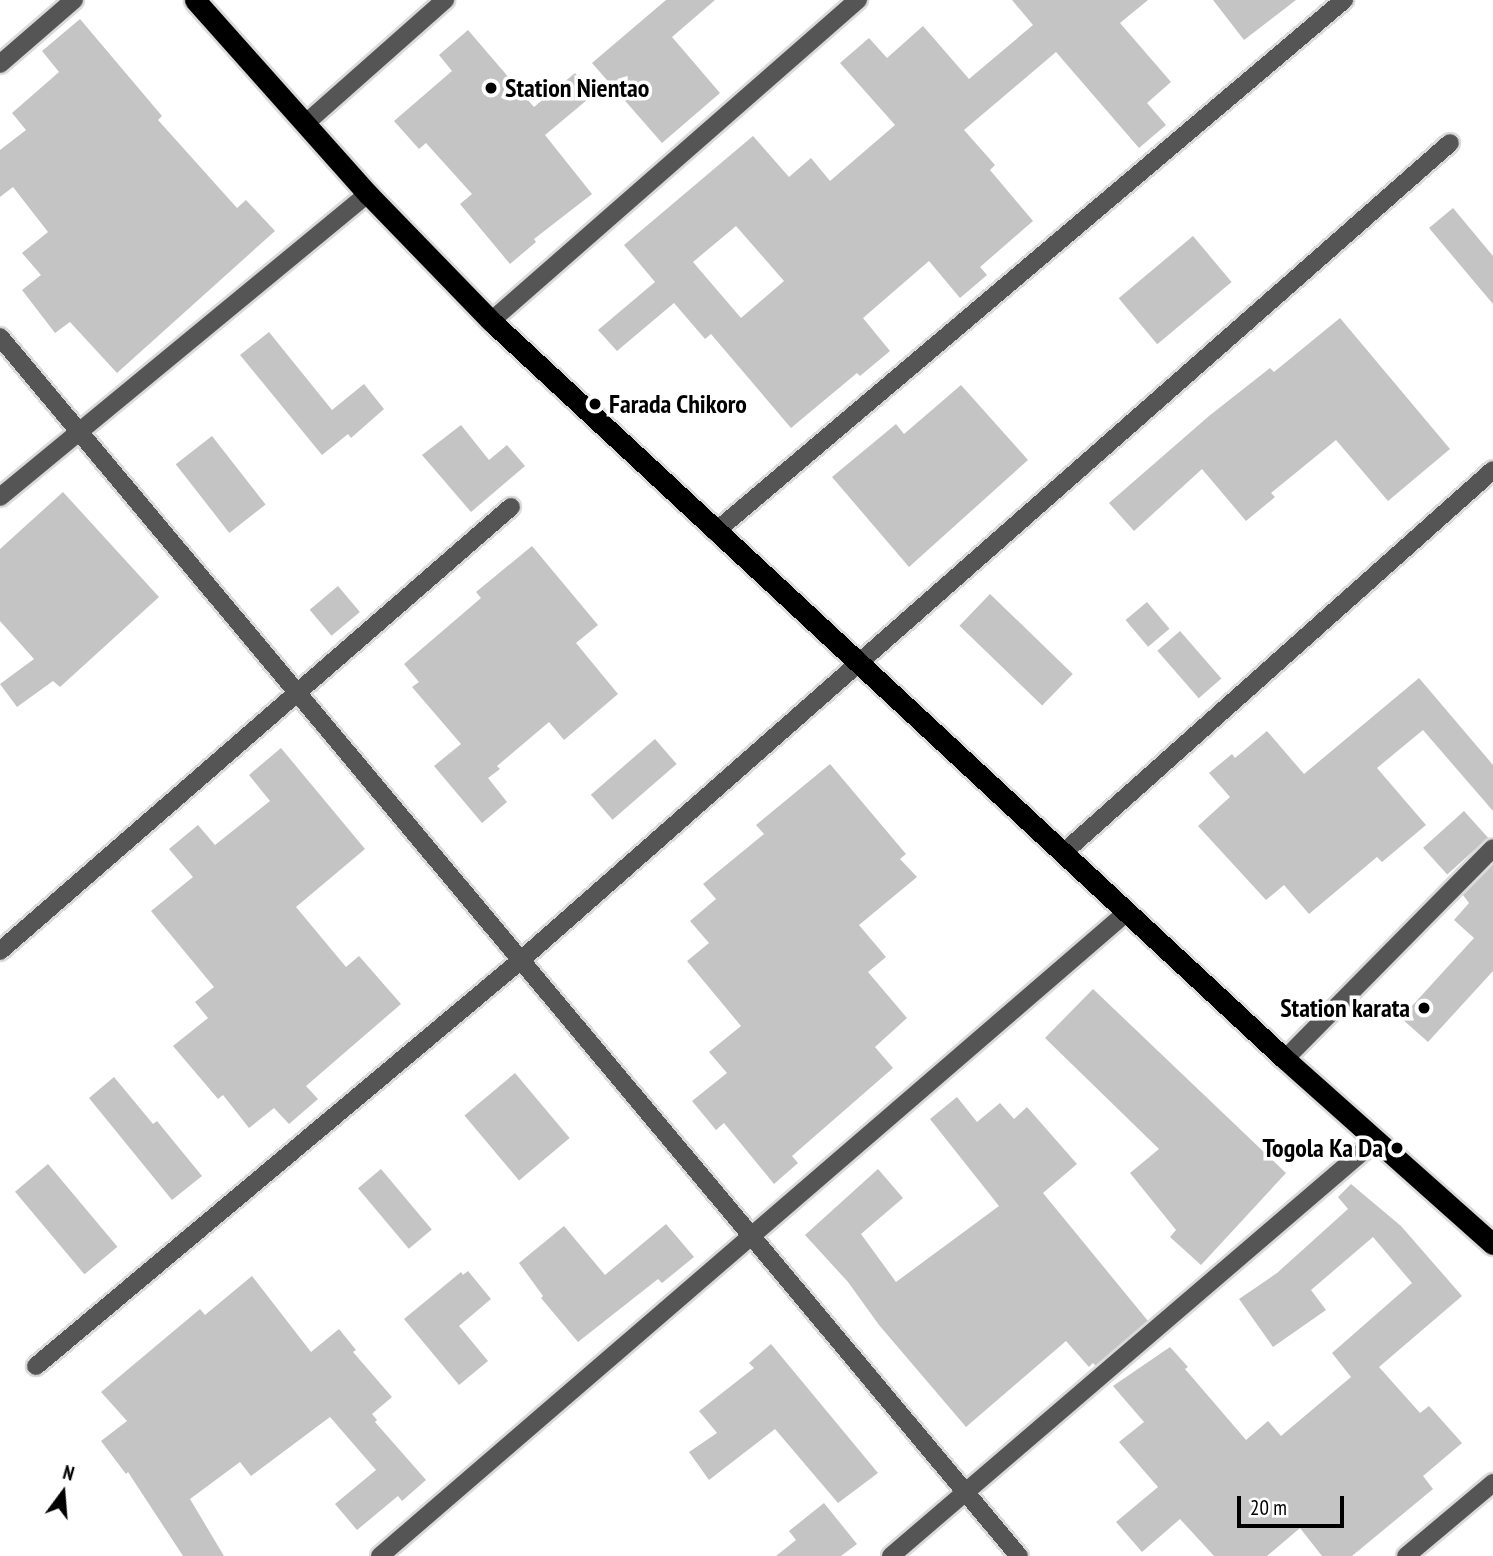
<!DOCTYPE html>
<style>
body{margin:0}
#map{position:relative;width:1493px;height:1556px;overflow:hidden;background:#fff;font-family:"PT Sans Narrow",sans-serif}
div>[style]{position:absolute}
.building>*{inset:0;background:#c4c4c4;transform-origin:0 0}
.roads{filter:drop-shadow(2px 0 #dbdbdb) drop-shadow(-2px 0 #dbdbdb) drop-shadow(0 2px #dbdbdb) drop-shadow(0 -2px #dbdbdb)}
.minor>*{height:18px;margin:-9px;padding:0 9px;transform-origin:9px;border-radius:9px;background:#555}
.highway>*{height:21px;margin:-10.5px;padding:0 10.5px;transform-origin:10.5px;border-radius:10.5px;background:#000}
.dots>*{width:19px;height:19px;translate:-50% -50%;box-sizing:border-box;border:4px solid #fff;border-radius:50%}
span{translate:-50% -50%;white-space:nowrap;text-align:center;line-height:1.15;-webkit-text-stroke:7px #fff;paint-order:stroke}
.poi-label{font-size:26px;color:#000;font-weight:700}
.left{translate:0 -50%;text-align:left}
.right{translate:-100% -50%;text-align:right}
.north{position:absolute;left:28px;top:1458px;width:70px;height:70px;-webkit-text-stroke:5px #fff;paint-order:stroke;rotate:16deg;font-size:19px;font-weight:700;line-height:28px;text-align:center;color:#000}
.north::after{content:'';display:block;margin:auto;width:24px;height:32px;background:#000;clip-path:polygon(50% 0,100% 100%,50% 72%,0 100%)}
.scale{position:absolute;left:1237px;top:1496px;width:107px;height:32px;box-sizing:border-box;border:4px solid #000;border-top:0;padding-left:9px;font-size:21px;line-height:24px;white-space:nowrap;color:#000;-webkit-text-stroke:5px #fff;paint-order:stroke}
</style>
<div id="map">
<div class="building">
<i style="clip-path:polygon(666px 0,715px 0,672px 37px,720px 93px,662px 143px,592px 63px)"></i>
<i style="clip-path:polygon(evenodd,1012px 0,1148px 0,1120px 23px,1171px 82px,1147px 103px,1166px 125px,1139px 148px,1056px 52px,964px 130px,995px 165px,990px 170px,1033px 221px,980px 267px,987px 275px,960px 298px,929px 261px,863px 318px,890px 351px,860px 376px,857px 373px,791px 428px,711px 334px,705px 339px,674px 303px,617px 351px,598px 330px,655px 282px,624px 245px,753px 136px,789px 177px,811px 158px,830px 181px,895px 125px,840px 63px,869px 38px,887px 58px,923px 26px,969px 79px,1033px 25px,1012px 0,736px 226px,784px 281px,741px 318px,693px 262px,736px 226px)"></i>
<i style="clip-path:polygon(1213px 0,1296px 0,1244px 40px)"></i>
<i style="clip-path:polygon(80px 19px,162px 116px,158px 120px,237px 208px,246px 200px,275px 231px,117px 373px,70px 322px,55px 333px,22px 290px,41px 275px,22px 253px,48px 232px,13px 187px,0 197px,0 150px,26px 130px,12px 113px,59px 72px,42px 51px)"></i>
<i style="clip-path:polygon(468px 30px,534px 107px,575px 73px,593px 95px,545px 135px,592px 194px,534px 239px,536px 242px,510px 264px,460px 204px,472px 194px,426px 143px,419px 149px,394px 121px,452px 71px,439px 55px)"></i>
<i style="clip-path:polygon(1453px 208px,1493px 256px,1493px 304px,1429px 228px)"></i>
<i style="left:1193px;top:236px;width:60px;height:97px;rotate:50deg"></i>
<i style="clip-path:polygon(1340px 318px,1450px 449px,1388px 501px,1336px 440px,1271px 493px,1275px 497px,1246px 521px,1202px 469px,1134px 531px,1109px 503px,1209px 416px,1270px 368px,1274px 372px)"></i>
<i style="clip-path:polygon(269px 332px,332px 410px,364px 384px,384px 409px,351px 438px,348px 434px,322px 455px,240px 355px)"></i>
<i style="clip-path:polygon(961px 385px,1028px 460px,909px 567px,832px 477px,896px 424px,904px 434px)"></i>
<i style="clip-path:polygon(461px 425px,489px 460px,507px 445px,525px 466px,471px 512px,422px 455px)"></i>
<i style="left:212px;top:436px;width:87px;height:46px;rotate:52deg"></i>
<i style="clip-path:polygon(63px 492px,159px 597px,60px 687px,53px 681px,17px 707px,0 684px,34px 659px,0 621px,0 549px)"></i>
<i style="clip-path:polygon(532px 546px,598px 625px,576px 643px,618px 694px,564px 740px,549px 722px,497px 766px,500px 769px,488px 778px,507px 802px,482px 823px,434px 766px,461px 744px,412px 687px,419px 682px,404px 664px,481px 598px,476px 592px)"></i>
<i style="left:338px;top:586px;width:34px;height:37px;rotate:50deg"></i>
<i style="left:990px;top:594px;width:115px;height:44px;rotate:44deg"></i>
<i style="left:1147px;top:602px;width:35px;height:28px;rotate:50deg"></i>
<i style="left:1180px;top:631px;width:63px;height:30px;rotate:49deg"></i>
<i style="clip-path:polygon(1419px 678px,1493px 765px,1493px 811px,1423px 730px,1377px 768px,1426px 825px,1382px 862px,1377px 857px,1309px 914px,1284px 885px,1266px 900px,1198px 826px,1230px 797px,1209px 773px,1232px 754px,1235px 758px,1267px 731px,1304px 774px)"></i>
<i style="left:655px;top:739px;width:33px;height:85px;rotate:49deg"></i>
<i style="clip-path:polygon(281px 748px,365px 849px,296px 907px,346px 967px,359px 956px,401px 1004px,306px 1086px,318px 1099px,289px 1124px,274px 1108px,249px 1128px,223px 1095px,218px 1099px,173px 1046px,208px 1018px,195px 1002px,214px 987px,151px 911px,193px 877px,169px 849px,198px 825px,215px 845px,270px 801px,249px 775px)"></i>
<i style="clip-path:polygon(830px 764px,906px 854px,900px 859px,917px 877px,859px 925px,886px 957px,868px 972px,907px 1018px,875px 1047px,893px 1068px,792px 1156px,798px 1163px,774px 1184px,724px 1123px,716px 1130px,692px 1101px,727px 1073px,709px 1052px,741px 1026px,687px 961px,709px 943px,690px 921px,716px 899px,703px 884px,764px 834px,756px 825px)"></i>
<i style="left:1464px;top:811px;width:36px;height:55px;rotate:48deg"></i>
<i style="clip-path:polygon(1493px 864px,1493px 971px,1428px 1042px,1401px 1018px,1474px 938px,1454px 920px,1469px 903px,1463px 895px)"></i>
<i style="clip-path:polygon(1093px 989px,1286px 1173px,1201px 1265px,1170px 1237px,1176px 1230px,1130px 1173px,1159px 1149px,1045px 1038px)"></i>
<i style="left:515px;top:1073px;width:85px;height:66px;rotate:50deg"></i>
<i style="clip-path:polygon(114px 1077px,153px 1124px,157px 1121px,202px 1176px,172px 1200px,89px 1098px)"></i>
<i style="clip-path:polygon(957px 1097px,977px 1122px,1000px 1103px,1014px 1119px,1027px 1107px,1077px 1164px,1043px 1193px,1148px 1321px,1096px 1366px,1093px 1363px,1089px 1367px,1066px 1341px,966px 1427px,879px 1325px,848px 1282px,805px 1235px,878px 1169px,903px 1198px,861px 1234px,896px 1282px,999px 1206px,930px 1119px)"></i>
<i style="left:48px;top:1164px;width:108px;height:43px;rotate:50deg"></i>
<i style="left:381px;top:1169px;width:79px;height:30px;rotate:50deg"></i>
<i style="clip-path:polygon(1351px 1184px,1401px 1226px,1462px 1296px,1379px 1367px,1420px 1413px,1429px 1406px,1462px 1443px,1423px 1476px,1433px 1489px,1352px 1556px,1322px 1556px,1300px 1528px,1267px 1556px,1214px 1556px,1180px 1519px,1142px 1552px,1116px 1522px,1158px 1487px,1119px 1442px,1144px 1422px,1113px 1386px,1170px 1347px,1188px 1367px,1185px 1369px,1246px 1440px,1268px 1421px,1281px 1436px,1351px 1377px,1332px 1353px,1412px 1283px,1373px 1237px,1311px 1290px,1326px 1310px,1273px 1347px,1239px 1299px,1277px 1273px,1348px 1209px,1338px 1197px)"></i>
<i style="clip-path:polygon(666px 1224px,694px 1257px,662px 1283px,658px 1279px,578px 1342px,541px 1298px,543px 1296px,519px 1263px,564px 1226px,605px 1275px)"></i>
<i style="clip-path:polygon(468px 1271px,491px 1299px,459px 1326px,488px 1361px,459px 1385px,404px 1319px,461px 1272px,463px 1275px)"></i>
<i style="clip-path:polygon(252px 1276px,311px 1352px,339px 1329px,356px 1350px,353px 1352px,392px 1397px,372px 1414px,377px 1420px,375px 1422px,426px 1480px,402px 1501px,398px 1496px,357px 1530px,335px 1504px,376px 1470px,330px 1417px,251px 1476px,240px 1462px,190px 1499px,224px 1556px,183px 1556px,128px 1472px,126px 1474px,101px 1441px,127px 1421px,101px 1392px,200px 1309px,205px 1315px)"></i>
<i style="clip-path:polygon(771px 1344px,878px 1473px,838px 1503px,775px 1429px,709px 1480px,689px 1452px,717px 1433px,699px 1411px,754px 1368px,749px 1363px)"></i>
<i style="clip-path:polygon(824px 1503px,857px 1544px,841px 1556px,776px 1556px,796px 1540px,789px 1531px)"></i>
</div>
<div class="roads">
<div class="minor">
<i style="left:0;top:64px;width:98px;rotate:-40.9deg"></i>
<i style="left:306px;top:123px;width:186px;rotate:-41.5deg"></i>
<i style="left:491px;top:321px;width:488px;rotate:-41.2deg"></i>
<i style="left:0;top:337px;width:1589px;rotate:50.11deg"></i>
<i style="left:0;top:497px;width:477px;rotate:-39.5deg"></i>
<i style="left:715px;top:532px;width:824px;rotate:-40.22deg"></i>
<i style="left:1062px;top:854px;width:577px;rotate:-41.7deg"></i>
<i style="left:0;top:951px;width:677px;rotate:-40.99deg"></i>
<i style="left:1285px;top:1059px;width:296px;rotate:-45.4deg"></i>
<i style="left:36px;top:1366px;width:633px;rotate:-39.93deg"></i>
<i style="left:521px;top:960px;width:1237px;rotate:-41.33deg"></i>
<i style="left:380px;top:1556px;width:985px;rotate:-40.76deg"></i>
<i style="left:891px;top:1556px;width:638px;rotate:-40.61deg"></i>
<i style="left:1406px;top:1556px;width:114px;rotate:-40deg"></i>
</div>
<div class="highway">
<i style="left:195px;top:0;width:260px;rotate:48.3deg"></i>
<i style="left:368px;top:194px;width:177px;rotate:45.9deg"></i>
<i style="left:491px;top:321px;width:1084px;rotate:42.91deg"></i>
<i style="left:1285px;top:1059px;width:278px;rotate:41.7deg"></i>
</div>
</div>
<div class="dots">
<i style="left:491px;top:88px;background:#000"></i>
<i style="left:595px;top:404px;background:#000"></i>
<i style="left:1424px;top:1008px;background:#000"></i>
<i style="left:1397px;top:1148px;background:#000"></i>
</div>
<div class="poi-label">
<span class="left" style="left:505px;top:88px">Station Nientao</span>
<span class="left" style="left:609px;top:404px">Farada Chikoro</span>
<span class="right" style="left:1410px;top:1008px">Station karata</span>
<span class="right" style="left:1383px;top:1148px">Togola Ka Da</span>
</div>
<div class="north">N</div>
<div class="scale">20 m</div>
</div>
